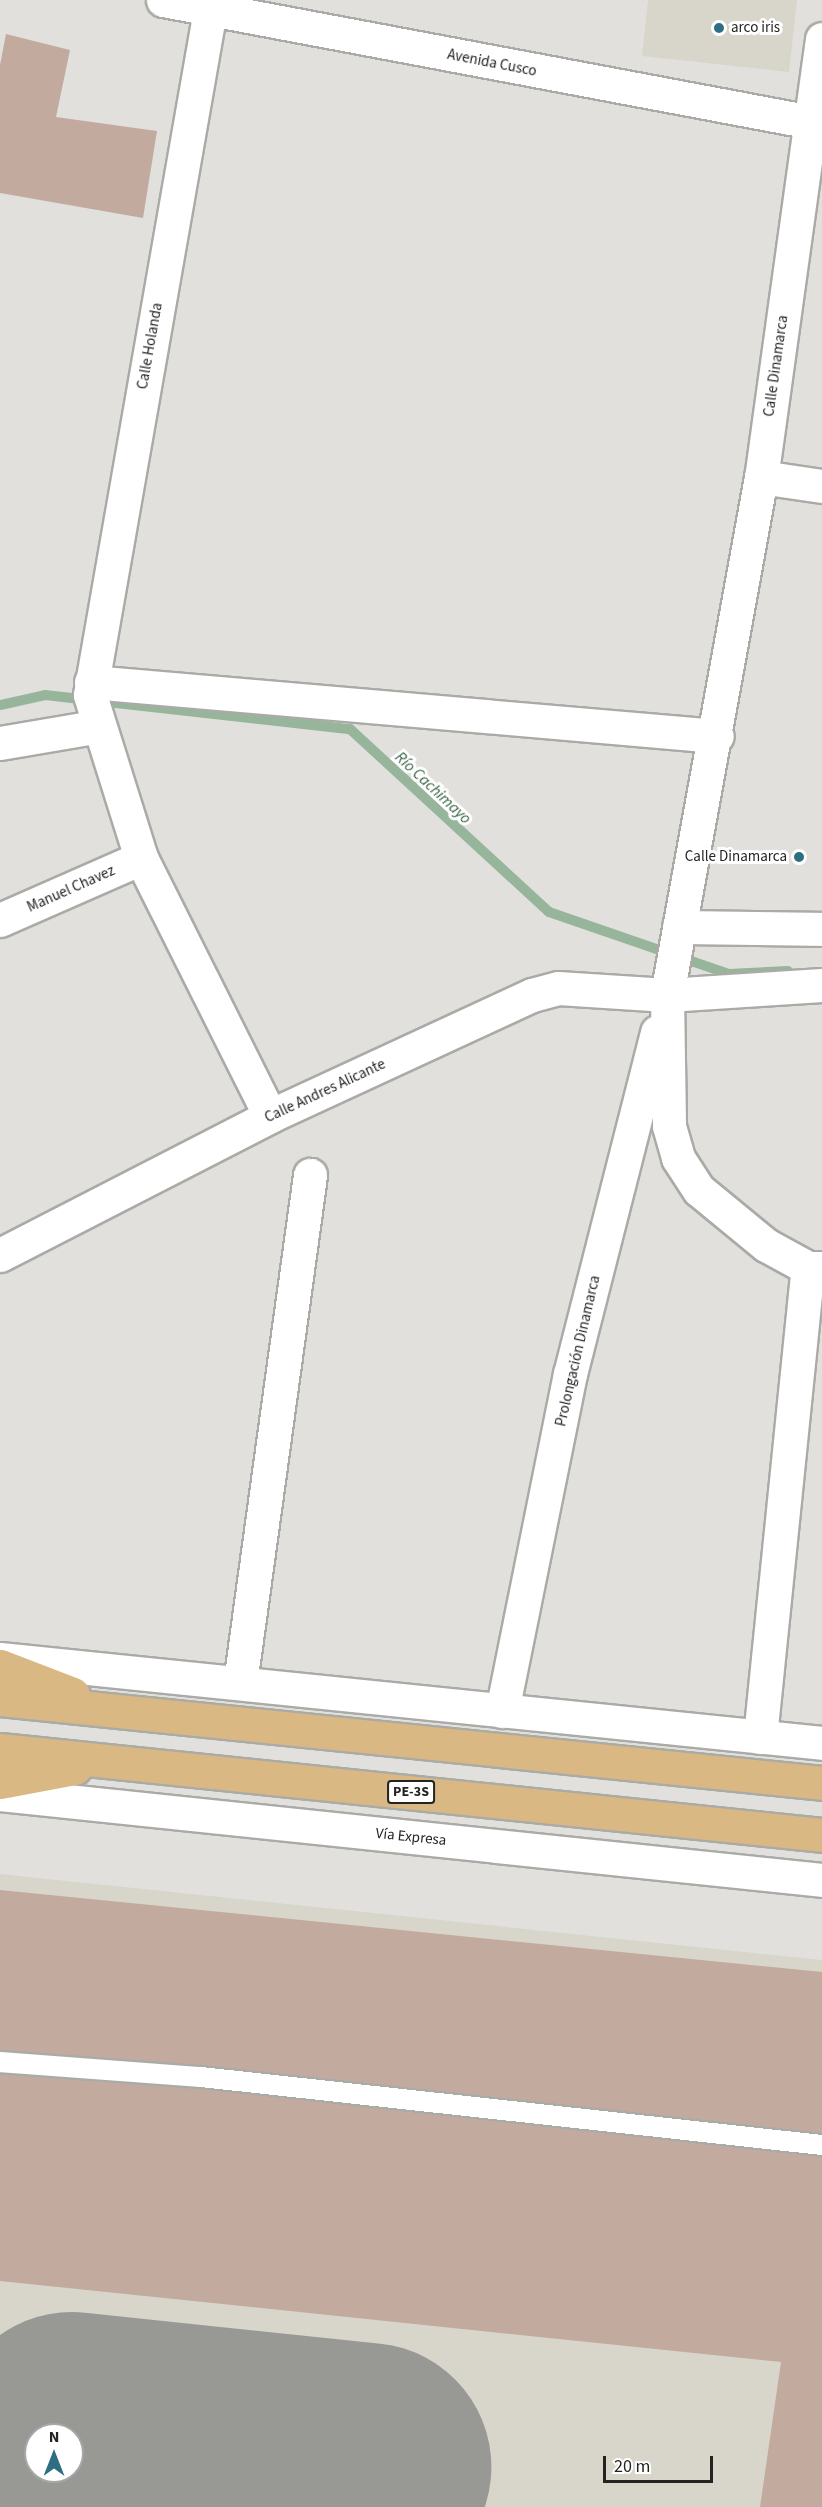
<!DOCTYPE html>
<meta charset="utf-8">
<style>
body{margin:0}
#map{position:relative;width:822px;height:2507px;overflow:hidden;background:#e1e0dc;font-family:"Source Sans 3",sans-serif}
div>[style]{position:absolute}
.built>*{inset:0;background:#d8d6ca}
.green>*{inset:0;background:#c2ab9e}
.stream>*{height:10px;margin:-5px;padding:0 5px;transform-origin:5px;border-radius:5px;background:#97b59b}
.runway>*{height:248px;margin:-124px;padding:0 124px;transform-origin:124px;border-radius:124px;background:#989895}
.roads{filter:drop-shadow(2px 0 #aaaaa6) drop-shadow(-2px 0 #aaaaa6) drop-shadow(0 2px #aaaaa6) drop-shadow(0 -2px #aaaaa6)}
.lane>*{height:20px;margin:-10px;padding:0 10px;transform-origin:10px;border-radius:10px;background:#fff}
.street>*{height:33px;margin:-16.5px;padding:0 16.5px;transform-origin:16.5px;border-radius:16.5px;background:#fff}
.secondary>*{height:33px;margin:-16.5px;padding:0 16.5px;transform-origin:16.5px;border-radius:16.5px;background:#fff}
.primary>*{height:33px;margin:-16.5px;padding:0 16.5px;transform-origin:16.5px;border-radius:16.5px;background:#dab884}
.dots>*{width:16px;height:16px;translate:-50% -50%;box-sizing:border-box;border:3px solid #fff;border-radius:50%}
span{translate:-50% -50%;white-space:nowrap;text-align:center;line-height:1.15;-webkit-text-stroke:6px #fff;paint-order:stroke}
.shield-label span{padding:2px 4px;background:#fff;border:2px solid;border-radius:4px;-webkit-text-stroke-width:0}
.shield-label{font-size:14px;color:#232322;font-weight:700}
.poi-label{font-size:15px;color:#232322}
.left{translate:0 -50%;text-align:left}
.right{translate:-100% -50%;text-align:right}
.street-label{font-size:15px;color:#232322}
.water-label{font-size:16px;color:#33633e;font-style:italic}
.north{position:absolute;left:24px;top:2423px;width:60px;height:60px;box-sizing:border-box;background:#fff;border:2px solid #a7a7a7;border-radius:50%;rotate:0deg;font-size:16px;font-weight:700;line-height:24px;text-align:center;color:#232322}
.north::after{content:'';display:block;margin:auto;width:21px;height:27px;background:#2f6d83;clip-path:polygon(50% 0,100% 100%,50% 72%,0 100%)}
.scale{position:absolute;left:603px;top:2456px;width:110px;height:27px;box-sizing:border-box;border:3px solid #232322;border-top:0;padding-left:8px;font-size:18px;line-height:21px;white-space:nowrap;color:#232322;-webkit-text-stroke:4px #fff;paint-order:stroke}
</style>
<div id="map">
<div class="built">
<i style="clip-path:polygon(648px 0,797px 0,789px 72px,642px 56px)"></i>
<i style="clip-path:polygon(evenodd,0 1874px,822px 1960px,822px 2507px,0 2507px,0 1874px,36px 2435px,72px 2435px,72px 2471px,36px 2471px,36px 2435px)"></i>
</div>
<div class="green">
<i style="clip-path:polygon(6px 34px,70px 50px,56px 117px,157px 131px,143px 218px,0 193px,0 65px)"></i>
<i style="clip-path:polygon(0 1890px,822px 1972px,822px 2507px,760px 2507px,781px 2362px,0 2281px)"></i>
</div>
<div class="stream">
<i style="left:0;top:705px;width:46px;rotate:-12.5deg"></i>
<i style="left:45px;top:695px;width:307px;rotate:6.4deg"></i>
<i style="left:350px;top:729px;width:270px;rotate:42.6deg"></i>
<i style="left:549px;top:912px;width:190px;rotate:19deg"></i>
<i style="left:729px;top:974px;width:59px;rotate:-2.9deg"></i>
</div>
<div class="runway">
<i style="left:72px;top:2436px;width:297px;rotate:6deg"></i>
</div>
<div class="roads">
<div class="lane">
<i style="left:0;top:2062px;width:202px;rotate:4.3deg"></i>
<i style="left:201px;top:2077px;width:625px;rotate:6.25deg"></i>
</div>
<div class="street">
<i style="left:163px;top:0;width:671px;rotate:10.66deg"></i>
<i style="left:210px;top:10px;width:695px;rotate:99.94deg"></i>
<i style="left:90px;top:695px;width:171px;rotate:72.6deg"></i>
<i style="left:141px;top:858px;width:288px;rotate:63.4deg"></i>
<i style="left:822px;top:39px;width:442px;rotate:97.9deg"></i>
<i style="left:761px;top:477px;width:526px;rotate:100.29deg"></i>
<i style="left:667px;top:995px;width:131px;rotate:89.1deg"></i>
<i style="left:669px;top:1126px;width:33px;rotate:74deg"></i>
<i style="left:678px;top:1158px;width:38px;rotate:57deg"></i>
<i style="left:699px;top:1190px;width:87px;rotate:39.4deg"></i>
<i style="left:766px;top:1245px;width:48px;rotate:28.7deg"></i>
<i style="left:808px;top:1268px;width:14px"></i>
<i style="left:761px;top:477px;width:62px;rotate:8.4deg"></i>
<i style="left:91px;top:682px;width:628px;rotate:4.93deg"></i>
<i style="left:0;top:743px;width:100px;rotate:-9.7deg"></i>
<i style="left:0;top:920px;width:154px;rotate:-23.7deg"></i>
<i style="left:679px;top:927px;width:143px;rotate:0.8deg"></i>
<i style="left:0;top:1255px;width:304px;rotate:-27.2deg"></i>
<i style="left:270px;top:1116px;width:289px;rotate:-24.8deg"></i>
<i style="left:532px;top:995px;width:27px;rotate:-15deg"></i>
<i style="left:558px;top:988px;width:109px;rotate:3.7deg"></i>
<i style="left:667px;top:995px;width:155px;rotate:-3.7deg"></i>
<i style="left:240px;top:1683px;width:513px;rotate:-82.15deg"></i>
<i style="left:502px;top:1711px;width:344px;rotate:-78.6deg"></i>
<i style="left:570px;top:1374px;width:353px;rotate:-75.7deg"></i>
<i style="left:760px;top:1737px;width:471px;rotate:-84.2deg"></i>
</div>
<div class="secondary">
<i style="left:0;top:1659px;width:826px;rotate:5.83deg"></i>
<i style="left:0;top:1794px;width:826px;rotate:5.97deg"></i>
</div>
<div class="primary">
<i style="left:0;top:1666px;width:78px;rotate:21deg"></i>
<i style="left:0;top:1699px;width:826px;rotate:5.83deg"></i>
<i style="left:0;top:1750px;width:826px;rotate:5.9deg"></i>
<i style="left:0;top:1782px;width:76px;rotate:-10.6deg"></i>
</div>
</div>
<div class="dots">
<i style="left:719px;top:28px;background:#2f6d83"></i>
<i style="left:799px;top:857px;background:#2f6d83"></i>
</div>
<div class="shield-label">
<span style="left:411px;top:1792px">PE-3S</span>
</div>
<div class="poi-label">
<span class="left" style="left:731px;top:28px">arco iris</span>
<span class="right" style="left:787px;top:857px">Calle Dinamarca</span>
</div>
<div class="street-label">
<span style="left:492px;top:63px;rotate:11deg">Avenida Cusco</span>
<span style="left:150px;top:346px;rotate:-80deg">Calle Holanda</span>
<span style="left:776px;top:366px;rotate:-82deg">Calle Dinamarca</span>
<span style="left:71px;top:889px;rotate:-24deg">Manuel Chavez</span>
<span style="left:325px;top:1091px;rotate:-25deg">Calle Andres Alicante</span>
<span style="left:578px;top:1351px;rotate:-77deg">Prolongación Dinamarca</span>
<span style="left:411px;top:1837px;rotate:6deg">Vía Expresa</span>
</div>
<div class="water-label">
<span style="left:433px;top:788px;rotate:43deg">Río Cachimayo</span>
</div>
<div class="north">N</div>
<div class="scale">20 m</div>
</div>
